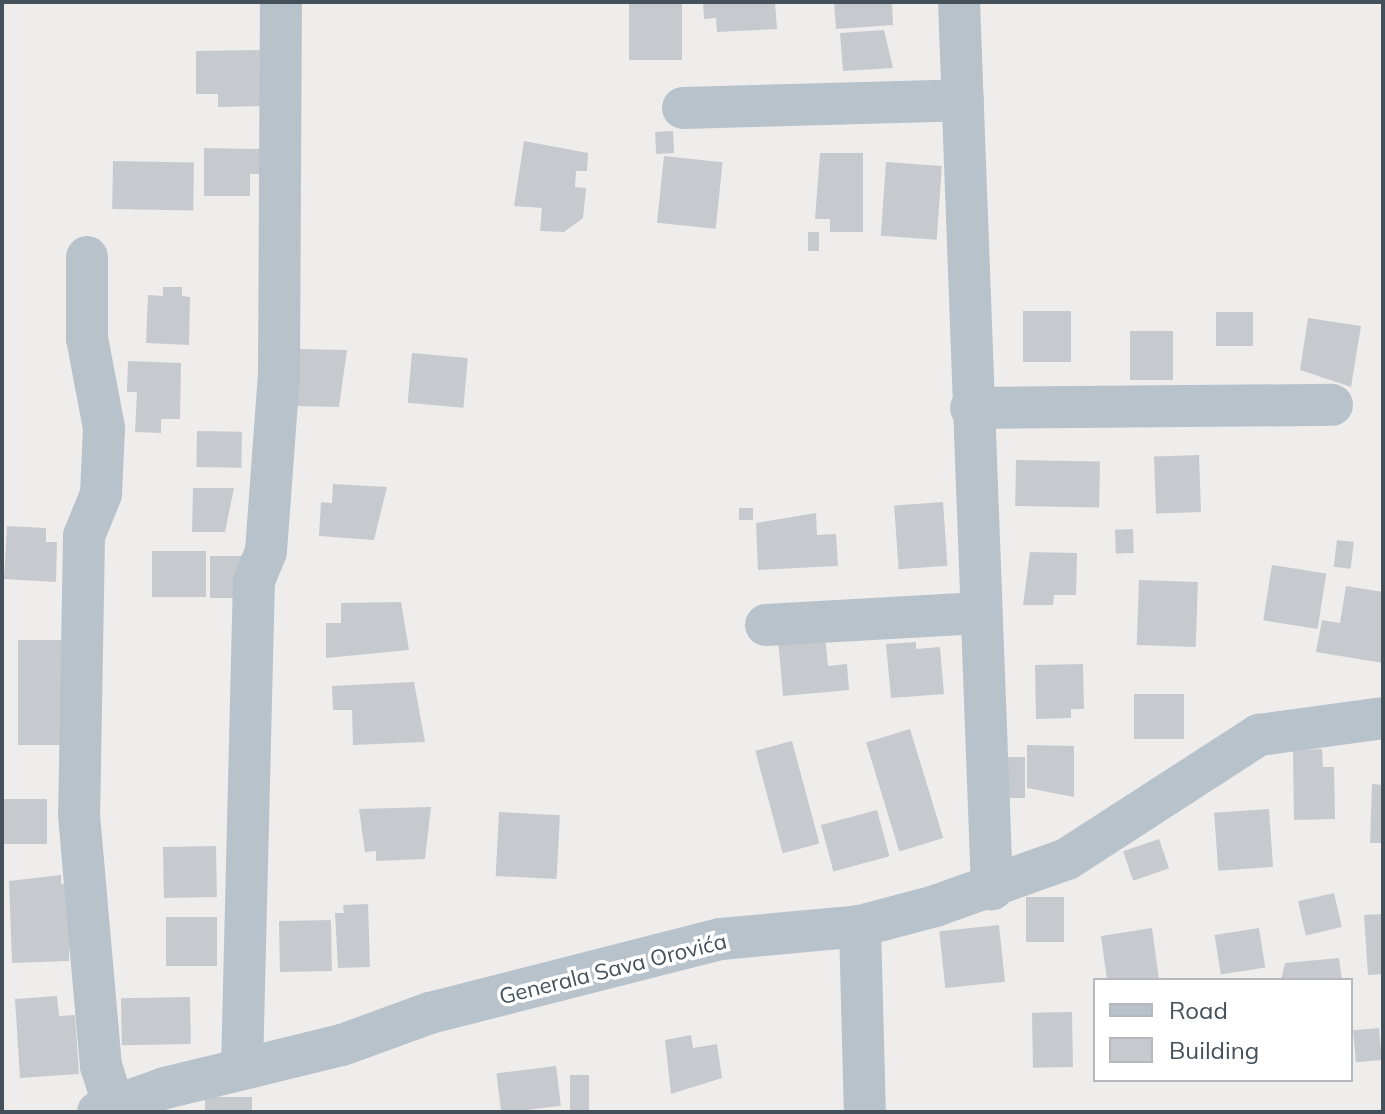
<!DOCTYPE html>
<meta charset="utf-8">
<style>
body{margin:0}
#map{position:relative;width:1385px;height:1114px;overflow:hidden;background:#efecec;font-family:Mulish,sans-serif}
div>[style]{position:absolute}
.building>*{inset:0;background:#c6cacf;transform-origin:0 0}
.minor>*{height:42px;margin:-21px;padding:0 21px;transform-origin:21px;border-radius:21px;background:#b8c2ca}
span{translate:-50% -50%;white-space:nowrap;text-align:center;line-height:1.15;-webkit-text-stroke:7px #fff;paint-order:stroke}
.street-label{font-size:22px;color:#45515a}
.frame{position:absolute;inset:0;border:4px solid #45515a;pointer-events:none}
.legend{position:absolute;left:1093px;top:978px;width:260px;height:104px;box-sizing:border-box;background:#fff;border:2px solid #b5b9bd;margin:0;padding:10px 14px;list-style:none;font-size:24px;color:#45515a}
.legend li{display:flex;align-items:center;gap:16px;height:40px}
.legend b{width:40px;border:2px solid #b5b9bd}
</style>
<div id="map">
<div class="building">
<i style="left:629px;top:2px;width:53px;height:58px"></i>
<i style="clip-path:polygon(703px 2px,775px 2px,777px 29px,717px 32px,716px 18px,704px 19px)"></i>
<i style="clip-path:polygon(834px 2px,892px 2px,893px 25px,836px 29px)"></i>
<i style="clip-path:polygon(884px 30px,893px 68px,843px 71px,840px 33px)"></i>
<i style="clip-path:polygon(263px 50px,264px 106px,218px 107px,218px 94px,196px 94px,196px 51px)"></i>
<i style="left:673px;top:131px;width:22px;height:18px;rotate:87deg"></i>
<i style="clip-path:polygon(524px 141px,588px 153px,587px 171px,576px 171px,575px 187px,586px 188px,583px 218px,564px 232px,540px 231px,542px 208px,514px 206px)"></i>
<i style="clip-path:polygon(204px 148px,262px 149px,262px 174px,250px 174px,250px 196px,204px 196px)"></i>
<i style="clip-path:polygon(820px 153px,863px 153px,863px 232px,830px 232px,830px 219px,815px 219px)"></i>
<i style="left:664px;top:156px;width:59px;height:67px;rotate:6deg"></i>
<i style="left:113px;top:161px;width:81px;height:48px;rotate:1deg"></i>
<i style="left:886px;top:162px;width:56px;height:74px;rotate:4deg"></i>
<i style="left:808px;top:232px;width:11px;height:19px"></i>
<i style="clip-path:polygon(163px 287px,182px 287px,182px 296px,190px 297px,189px 345px,146px 343px,148px 295px,163px 296px)"></i>
<i style="left:1071px;top:311px;width:51px;height:48px;rotate:90deg"></i>
<i style="left:1253px;top:312px;width:34px;height:37px;rotate:90deg"></i>
<i style="clip-path:polygon(1308px 318px,1361px 326px,1351px 387px,1300px 370px)"></i>
<i style="left:1130px;top:331px;width:43px;height:49px"></i>
<i style="clip-path:polygon(299px 349px,347px 350px,339px 407px,297px 406px)"></i>
<i style="left:412px;top:353px;width:56px;height:50px;rotate:5deg"></i>
<i style="clip-path:polygon(128px 361px,181px 363px,180px 419px,161px 419px,161px 433px,135px 432px,137px 392px,127px 392px)"></i>
<i style="left:197px;top:431px;width:45px;height:36px;rotate:1deg"></i>
<i style="left:1199px;top:455px;width:57px;height:45px;rotate:88deg"></i>
<i style="left:1016px;top:460px;width:84px;height:46px;rotate:1deg"></i>
<i style="clip-path:polygon(333px 484px,387px 487px,374px 540px,319px 536px,321px 502px,332px 503px)"></i>
<i style="clip-path:polygon(193px 488px,234px 488px,225px 532px,192px 532px)"></i>
<i style="left:943px;top:502px;width:64px;height:49px;rotate:86deg"></i>
<i style="left:753px;top:508px;width:12px;height:14px;rotate:90deg"></i>
<i style="clip-path:polygon(816px 513px,817px 535px,836px 534px,838px 566px,758px 570px,756px 523px)"></i>
<i style="clip-path:polygon(7px 526px,46px 528px,46px 542px,57px 542px,56px 582px,4px 579px)"></i>
<i style="left:1133px;top:529px;width:24px;height:18px;rotate:88deg"></i>
<i style="left:1337px;top:540px;width:17px;height:27px;rotate:7deg"></i>
<i style="left:152px;top:551px;width:54px;height:46px"></i>
<i style="clip-path:polygon(1030px 552px,1077px 553px,1076px 595px,1054px 595px,1053px 605px,1023px 605px)"></i>
<i style="left:210px;top:556px;width:33px;height:42px"></i>
<i style="left:1272px;top:565px;width:55px;height:56px;rotate:9deg"></i>
<i style="left:1139px;top:580px;width:59px;height:65px;rotate:2deg"></i>
<i style="clip-path:polygon(1346px 586px,1383px 592px,1383px 663px,1316px 652px,1322px 620px,1340px 623px)"></i>
<i style="clip-path:polygon(401px 602px,409px 650px,326px 658px,326px 623px,341px 623px,341px 603px)"></i>
<i style="clip-path:polygon(825px 635px,828px 666px,847px 664px,849px 690px,783px 696px,778px 639px)"></i>
<i style="left:18px;top:640px;width:47px;height:105px"></i>
<i style="clip-path:polygon(916px 642px,916px 649px,940px 647px,944px 694px,891px 698px,886px 644px)"></i>
<i style="clip-path:polygon(1083px 664px,1084px 709px,1071px 709px,1071px 718px,1036px 719px,1035px 665px)"></i>
<i style="clip-path:polygon(414px 682px,425px 742px,353px 745px,352px 710px,333px 710px,332px 686px)"></i>
<i style="left:1134px;top:694px;width:50px;height:45px"></i>
<i style="left:910px;top:729px;width:114px;height:46px;rotate:73deg"></i>
<i style="left:792px;top:741px;width:106px;height:38px;rotate:75deg"></i>
<i style="clip-path:polygon(1027px 745px,1074px 746px,1074px 797px,1027px 788px)"></i>
<i style="clip-path:polygon(1322px 749px,1323px 767px,1334px 767px,1335px 819px,1294px 820px,1293px 750px)"></i>
<i style="left:1002px;top:757px;width:23px;height:41px"></i>
<i style="clip-path:polygon(1372px 784px,1383px 785px,1383px 843px,1370px 843px)"></i>
<i style="left:47px;top:799px;width:45px;height:45px;rotate:90deg"></i>
<i style="clip-path:polygon(431px 807px,425px 859px,376px 861px,376px 851px,365px 852px,359px 809px)"></i>
<i style="left:1269px;top:809px;width:58px;height:55px;rotate:86deg"></i>
<i style="left:877px;top:810px;width:48px;height:58px;rotate:75deg"></i>
<i style="left:499px;top:812px;width:61px;height:64px;rotate:3deg"></i>
<i style="left:1159px;top:839px;width:31px;height:38px;rotate:71deg"></i>
<i style="left:216px;top:846px;width:51px;height:53px;rotate:89deg"></i>
<i style="clip-path:polygon(61px 875px,61px 884px,71px 883px,69px 961px,12px 963px,9px 881px)"></i>
<i style="left:1334px;top:893px;width:35px;height:37px;rotate:77deg"></i>
<i style="left:1026px;top:897px;width:38px;height:45px"></i>
<i style="clip-path:polygon(368px 904px,370px 967px,338px 968px,335px 913px,344px 913px,343px 905px)"></i>
<i style="clip-path:polygon(1383px 914px,1383px 974px,1368px 975px,1364px 915px)"></i>
<i style="left:166px;top:917px;width:51px;height:49px"></i>
<i style="left:331px;top:920px;width:51px;height:52px;rotate:89deg"></i>
<i style="left:999px;top:925px;width:57px;height:60px;rotate:84deg"></i>
<i style="clip-path:polygon(1152px 928px,1159px 980px,1107px 980px,1101px 936px)"></i>
<i style="left:1259px;top:928px;width:40px;height:45px;rotate:81deg"></i>
<i style="clip-path:polygon(1339px 958px,1342px 980px,1281px 980px,1285px 963px)"></i>
<i style="clip-path:polygon(57px 996px,59px 1016px,75px 1015px,79px 1074px,20px 1078px,15px 999px)"></i>
<i style="left:190px;top:997px;width:47px;height:69px;rotate:89deg"></i>
<i style="left:1072px;top:1012px;width:55px;height:40px;rotate:89deg"></i>
<i style="left:1379px;top:1028px;width:32px;height:26px;rotate:85deg"></i>
<i style="clip-path:polygon(691px 1035px,693px 1048px,717px 1044px,722px 1078px,671px 1094px,665px 1040px)"></i>
<i style="left:556px;top:1066px;width:40px;height:60px;rotate:83deg"></i>
<i style="left:570px;top:1075px;width:19px;height:37px"></i>
<i style="left:205px;top:1097px;width:47px;height:15px"></i>
</div>
<div class="minor">
<i style="left:959px;top:2px;width:888px;rotate:87.87deg"></i>
<i style="left:683px;top:108px;width:280px;rotate:-1.6deg"></i>
<i style="left:87px;top:257px;width:81px;rotate:90deg"></i>
<i style="left:87px;top:338px;width:92px;rotate:79.3deg"></i>
<i style="left:104px;top:428px;width:66px;rotate:92.6deg"></i>
<i style="left:101px;top:494px;width:45px;rotate:112deg"></i>
<i style="left:84px;top:536px;width:279px;rotate:91deg"></i>
<i style="left:79px;top:815px;width:252px;rotate:85deg"></i>
<i style="left:101px;top:1066px;width:40px;rotate:72deg"></i>
<i style="left:971px;top:408px;width:361px;rotate:-0.5deg"></i>
<i style="left:766px;top:625px;width:214px;rotate:-3.2deg"></i>
<i style="left:860px;top:926px;width:186px;rotate:88.5deg"></i>
<i style="left:242px;top:1069px;width:488px;rotate:-88.6deg"></i>
<i style="left:254px;top:581px;width:32px;rotate:-68deg"></i>
<i style="left:266px;top:551px;width:177px;rotate:-85.8deg"></i>
<i style="left:279px;top:374px;width:372px;rotate:-89.7deg"></i>
<i style="left:98px;top:1112px;width:71px;rotate:-19.7deg"></i>
<i style="left:165px;top:1088px;width:182px;rotate:-13.7deg"></i>
<i style="left:342px;top:1045px;width:94px;rotate:-20deg"></i>
<i style="left:430px;top:1013px;width:300px;rotate:-14.3deg"></i>
<i style="left:721px;top:939px;width:140px;rotate:-5.3deg"></i>
<i style="left:860px;top:926px;width:78px;rotate:-14.9deg"></i>
<i style="left:935px;top:906px;width:140px;rotate:-19.6deg"></i>
<i style="left:1067px;top:859px;width:229px;rotate:-32.9deg"></i>
<i style="left:1259px;top:735px;width:125px;rotate:-7.8deg"></i>
</div>
<div class="street-label">
<span style="left:613px;top:969px;rotate:-14deg">Generala Sava Orovića</span>
</div>
<div class="frame"></div>
<ul class="legend">
<li><b style="height:10px;background:#b8c2ca"></b>Road</li>
<li><b style="height:22px;background:#c6cacf"></b>Building</li>
</ul>
</div>
